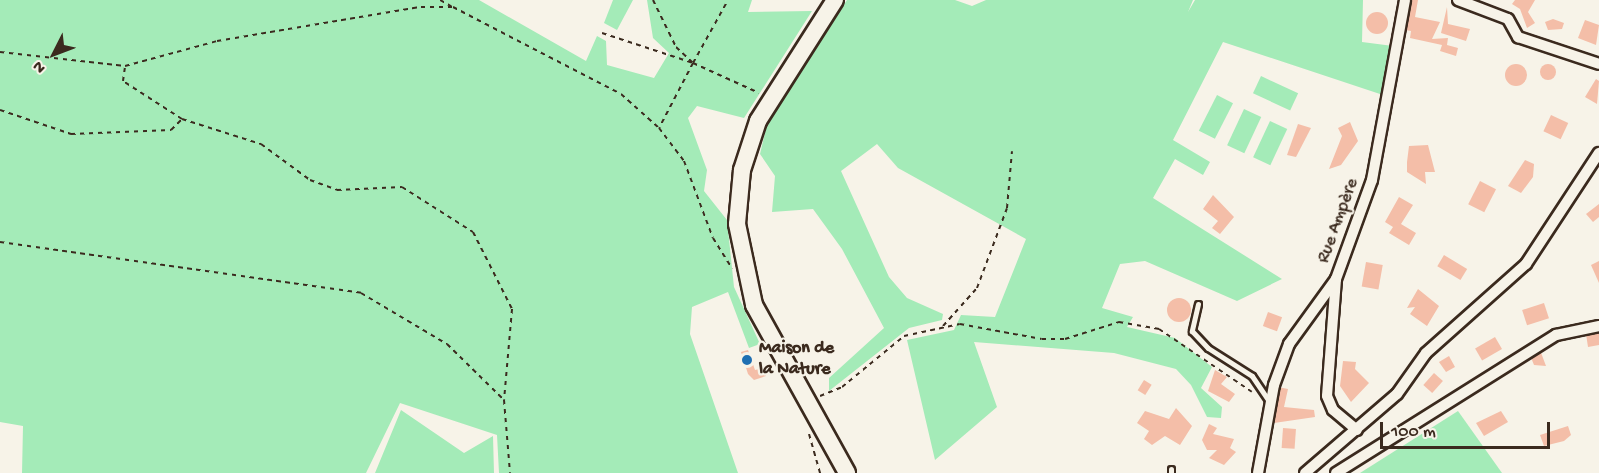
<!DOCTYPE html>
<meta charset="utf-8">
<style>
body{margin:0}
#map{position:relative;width:1599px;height:473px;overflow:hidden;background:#f7f3e8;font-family:"Gochi Hand",sans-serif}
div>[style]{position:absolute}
.green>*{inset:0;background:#a4ebb8;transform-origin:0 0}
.building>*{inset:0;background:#f4bea8;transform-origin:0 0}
.round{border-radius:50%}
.path>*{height:2px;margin-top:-1px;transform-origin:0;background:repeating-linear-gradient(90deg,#3b2a1e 0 4.5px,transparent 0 9px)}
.roads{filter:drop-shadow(2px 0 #3b2a1e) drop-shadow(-2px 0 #3b2a1e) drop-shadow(0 2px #3b2a1e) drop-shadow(0 -2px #3b2a1e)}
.lane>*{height:5px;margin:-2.5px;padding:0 2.5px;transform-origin:2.5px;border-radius:2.5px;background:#f7f3e8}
.street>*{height:10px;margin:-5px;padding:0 5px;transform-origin:5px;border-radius:5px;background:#f7f3e8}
.secondary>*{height:16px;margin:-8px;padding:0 8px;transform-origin:8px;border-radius:8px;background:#f7f3e8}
.dots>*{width:16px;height:16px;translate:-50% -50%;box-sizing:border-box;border:3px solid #f7f3e8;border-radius:50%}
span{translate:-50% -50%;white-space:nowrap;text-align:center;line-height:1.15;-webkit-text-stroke:4.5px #f7f3e8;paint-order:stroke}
.street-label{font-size:18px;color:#3b2a1e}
.poi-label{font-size:18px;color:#3b2a1e;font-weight:700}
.left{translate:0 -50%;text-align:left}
.north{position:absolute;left:24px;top:24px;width:60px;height:60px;-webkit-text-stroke:4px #f7f3e8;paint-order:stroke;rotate:228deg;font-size:16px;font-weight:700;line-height:24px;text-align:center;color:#3b2a1e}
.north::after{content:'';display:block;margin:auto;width:21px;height:27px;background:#3b2a1e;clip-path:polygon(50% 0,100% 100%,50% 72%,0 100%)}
.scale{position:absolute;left:1380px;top:422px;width:170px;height:27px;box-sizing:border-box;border:3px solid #3b2a1e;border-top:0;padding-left:8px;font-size:18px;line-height:21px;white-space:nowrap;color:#3b2a1e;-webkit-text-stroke:4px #f7f3e8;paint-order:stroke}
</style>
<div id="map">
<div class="green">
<i style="clip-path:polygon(0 0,479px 0,586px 61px,597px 36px,606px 41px,607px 65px,654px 78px,669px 53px,653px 38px,647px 0,752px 0,748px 12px,812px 11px,744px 118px,697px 106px,688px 118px,707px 170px,704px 191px,727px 220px,734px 287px,760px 344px,749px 348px,728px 292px,692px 307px,690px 334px,738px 473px,499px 473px,497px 435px,400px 403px,366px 473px,22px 473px,23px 426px,0 422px)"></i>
<i style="clip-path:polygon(613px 0,633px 0,617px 30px,604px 23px)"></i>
<i style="clip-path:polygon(847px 0,955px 0,972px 6px,986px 0,1193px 0,1188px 12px,1195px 0,1363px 0,1362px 42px,1393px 46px,1383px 95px,1223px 42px,1173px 140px,1210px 162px,1203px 175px,1175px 159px,1153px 198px,1282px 279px,1237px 301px,1145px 261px,1120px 264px,1102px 308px,1133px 317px,1127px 327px,1175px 338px,1212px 367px,1201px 388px,1222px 407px,1221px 418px,1207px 417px,1191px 385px,1176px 369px,1114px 353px,974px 342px,997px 407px,935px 460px,907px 340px,954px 330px,961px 315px,995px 317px,1026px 239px,898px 168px,877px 144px,841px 171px,889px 277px,907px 298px,943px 314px,942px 320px,909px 328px,829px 391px,829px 378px,884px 328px,842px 249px,813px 209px,772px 212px,775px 176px,760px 154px,768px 120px)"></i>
<i style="left:1261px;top:76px;width:41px;height:19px;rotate:25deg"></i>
<i style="left:1217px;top:95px;width:18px;height:40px;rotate:27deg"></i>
<i style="left:1244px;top:109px;width:19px;height:40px;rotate:25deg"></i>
<i style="left:1270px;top:121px;width:19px;height:40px;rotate:25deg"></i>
<i style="clip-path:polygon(401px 410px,464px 453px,493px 436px,494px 473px,375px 473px)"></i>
<i style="clip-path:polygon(1458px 411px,1502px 473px,1360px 473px)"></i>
</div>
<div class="building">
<i style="clip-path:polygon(1411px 0,1418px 0,1415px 17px,1440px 22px,1432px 39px,1448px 38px,1447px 45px,1458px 48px,1456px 56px,1440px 51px,1442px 45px,1410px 38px,1411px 31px,1405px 30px)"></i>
<i style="clip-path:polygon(1515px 0,1535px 0,1528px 12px,1535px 23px,1527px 28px,1520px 9px,1512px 4px)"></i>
<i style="clip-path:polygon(1447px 7px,1448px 24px,1470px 29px,1466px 41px,1441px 33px)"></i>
<i class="round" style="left:1366px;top:12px;width:22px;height:22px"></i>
<i style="clip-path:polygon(1553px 19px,1564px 23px,1562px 29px,1548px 30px,1545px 22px)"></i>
<i style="clip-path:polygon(1585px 20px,1599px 25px,1596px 45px,1578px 38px)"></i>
<i class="round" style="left:1540px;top:64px;width:16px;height:16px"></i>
<i class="round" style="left:1505px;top:64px;width:22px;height:22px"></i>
<i style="clip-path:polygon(1596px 79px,1599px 81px,1597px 104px,1585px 97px)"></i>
<i style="left:1551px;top:115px;width:19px;height:18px;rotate:25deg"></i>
<i style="clip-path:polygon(1350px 122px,1358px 141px,1341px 165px,1329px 169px,1342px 136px,1338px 128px)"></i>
<i style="clip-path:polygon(1298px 124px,1311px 128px,1296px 157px,1287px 155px)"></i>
<i style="clip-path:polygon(1428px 145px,1435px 172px,1425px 172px,1426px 184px,1407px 172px,1407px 162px,1409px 146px)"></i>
<i style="clip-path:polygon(1525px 160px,1534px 164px,1533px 177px,1521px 193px,1508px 186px)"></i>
<i style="left:1480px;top:181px;width:18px;height:26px;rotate:27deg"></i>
<i style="clip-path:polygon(1213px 195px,1234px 217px,1220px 234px,1212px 228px,1218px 221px,1203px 209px)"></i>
<i style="clip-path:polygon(1399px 197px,1413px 205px,1401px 224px,1416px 233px,1409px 245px,1389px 233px,1393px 227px,1385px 222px)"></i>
<i style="clip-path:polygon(1599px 204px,1599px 217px,1593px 222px,1586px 214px)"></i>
<i style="left:1444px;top:255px;width:27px;height:13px;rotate:31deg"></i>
<i style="clip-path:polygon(1599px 261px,1599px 283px,1591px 265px)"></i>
<i style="left:1366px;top:262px;width:17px;height:25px;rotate:10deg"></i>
<i style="clip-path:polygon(1418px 289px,1439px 306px,1427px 326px,1410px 314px,1415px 307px,1407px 308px)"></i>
<i class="round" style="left:1167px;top:298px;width:24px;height:24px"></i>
<i style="left:1544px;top:303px;width:16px;height:23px;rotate:72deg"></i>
<i style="left:1268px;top:312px;width:15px;height:15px;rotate:20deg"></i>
<i style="clip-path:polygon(1599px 332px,1599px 345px,1588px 347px,1586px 334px)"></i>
<i style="left:1495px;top:337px;width:14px;height:23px;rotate:60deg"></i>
<i style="clip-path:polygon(748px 350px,755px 370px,763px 368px,766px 376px,754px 380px,748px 374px,741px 352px)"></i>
<i style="clip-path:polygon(1540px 350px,1546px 366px,1534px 365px,1530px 355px)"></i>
<i style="clip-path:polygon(1449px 356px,1455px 367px,1446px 372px,1439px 362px)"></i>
<i style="clip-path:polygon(1343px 361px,1356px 362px,1355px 369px,1369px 383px,1351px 402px,1340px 386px)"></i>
<i style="clip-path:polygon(1215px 370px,1227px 377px,1221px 384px,1235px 394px,1229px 402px,1208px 391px)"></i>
<i style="left:1434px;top:373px;width:12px;height:16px;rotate:42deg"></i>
<i style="left:1144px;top:380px;width:9px;height:12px;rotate:32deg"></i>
<i style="clip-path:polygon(1278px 387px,1288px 389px,1284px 407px,1314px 410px,1315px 417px,1274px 423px)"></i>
<i style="clip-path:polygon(1176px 408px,1192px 426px,1180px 445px,1165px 436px,1152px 445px,1144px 439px,1149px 431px,1137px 423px,1145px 411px,1169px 419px)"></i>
<i style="clip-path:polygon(1501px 411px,1508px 422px,1484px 436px,1476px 423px)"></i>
<i style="clip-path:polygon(1209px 424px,1217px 428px,1213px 434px,1234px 439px,1230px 448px,1236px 452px,1224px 465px,1209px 458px,1217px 450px,1207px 450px,1202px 440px)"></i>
<i style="clip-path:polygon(1568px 426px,1571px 435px,1564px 441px,1544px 446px,1540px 435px)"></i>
<i style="left:1283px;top:428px;width:13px;height:20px;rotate:4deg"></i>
</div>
<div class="path">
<i style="left:440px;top:0;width:13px;rotate:29deg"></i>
<i style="left:653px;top:0;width:52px;rotate:63.9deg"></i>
<i style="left:676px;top:47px;width:23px;rotate:43deg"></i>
<i style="left:693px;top:63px;width:73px;rotate:117.6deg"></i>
<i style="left:659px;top:128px;width:41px;rotate:52.9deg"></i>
<i style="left:684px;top:161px;width:82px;rotate:69.4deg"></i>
<i style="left:713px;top:238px;width:36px;rotate:58deg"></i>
<i style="left:602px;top:33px;width:96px;rotate:18.2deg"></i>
<i style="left:693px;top:63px;width:72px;rotate:-60.9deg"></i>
<i style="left:0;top:52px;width:126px;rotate:6.4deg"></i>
<i style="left:693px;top:63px;width:72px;rotate:24.4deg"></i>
<i style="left:0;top:110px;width:75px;rotate:18.7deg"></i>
<i style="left:71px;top:134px;width:100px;rotate:-2.3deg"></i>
<i style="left:171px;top:130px;width:16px;rotate:-45deg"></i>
<i style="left:182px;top:119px;width:70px;rotate:-147.2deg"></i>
<i style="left:123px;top:81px;width:15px;rotate:-82deg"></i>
<i style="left:125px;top:66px;width:95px;rotate:-15.2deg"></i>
<i style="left:217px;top:41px;width:207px;rotate:-9.5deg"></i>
<i style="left:421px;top:7px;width:32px"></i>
<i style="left:453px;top:7px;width:189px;rotate:27.4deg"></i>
<i style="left:621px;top:94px;width:51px;rotate:41.8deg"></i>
<i style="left:182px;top:119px;width:83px;rotate:17.6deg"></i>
<i style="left:261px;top:144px;width:61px;rotate:36.3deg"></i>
<i style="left:310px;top:180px;width:29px;rotate:20deg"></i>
<i style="left:337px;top:190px;width:65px;rotate:-2.6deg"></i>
<i style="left:402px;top:187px;width:84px;rotate:32.4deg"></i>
<i style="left:473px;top:232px;width:86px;rotate:63.1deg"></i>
<i style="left:512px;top:309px;width:91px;rotate:95deg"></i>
<i style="left:504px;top:400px;width:73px;rotate:85.3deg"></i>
<i style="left:0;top:242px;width:365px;rotate:8deg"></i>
<i style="left:361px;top:293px;width:100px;rotate:30.7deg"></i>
<i style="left:447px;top:344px;width:80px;rotate:44.5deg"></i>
<i style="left:943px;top:326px;width:51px;rotate:-48.2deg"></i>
<i style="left:977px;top:288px;width:85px;rotate:-69.4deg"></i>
<i style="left:1007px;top:208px;width:57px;rotate:-85deg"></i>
<i style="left:820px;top:396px;width:24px;rotate:-22deg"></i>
<i style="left:842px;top:387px;width:80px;rotate:-39.4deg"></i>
<i style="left:904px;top:336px;width:57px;rotate:-12.1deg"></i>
<i style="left:960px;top:324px;width:83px;rotate:10.4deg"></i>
<i style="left:1042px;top:339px;width:23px"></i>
<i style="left:1065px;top:339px;width:57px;rotate:-17.5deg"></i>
<i style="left:1119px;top:322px;width:41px;rotate:9.9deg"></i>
<i style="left:1159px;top:329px;width:112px;rotate:34.1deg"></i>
<i style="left:809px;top:434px;width:41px;rotate:74.2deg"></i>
</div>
<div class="roads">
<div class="lane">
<i style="left:1198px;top:304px;width:28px;rotate:103deg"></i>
<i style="left:1192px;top:331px;width:23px;rotate:47deg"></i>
<i style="left:1208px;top:348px;width:52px;rotate:32.5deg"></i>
<i style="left:1252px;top:376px;width:34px;rotate:56deg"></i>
<i style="left:1171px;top:473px;width:4px;rotate:-90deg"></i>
</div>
<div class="street">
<i style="left:1458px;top:0;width:53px;rotate:20.8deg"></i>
<i style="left:1508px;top:19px;width:21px;rotate:61deg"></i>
<i style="left:1518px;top:37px;width:85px;rotate:18.4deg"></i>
<i style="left:1336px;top:279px;width:117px;rotate:94.4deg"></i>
<i style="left:1327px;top:396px;width:15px;rotate:67deg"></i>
<i style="left:1333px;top:410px;width:31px;rotate:40deg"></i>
<i style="left:1258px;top:473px;width:89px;rotate:-79.7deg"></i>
<i style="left:1274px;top:385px;width:44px;rotate:-69.9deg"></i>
<i style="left:1289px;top:344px;width:80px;rotate:-54.1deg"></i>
<i style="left:1336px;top:279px;width:105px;rotate:-70deg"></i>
<i style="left:1372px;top:180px;width:183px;rotate:-79.6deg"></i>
<i style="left:1305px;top:473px;width:121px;rotate:-40.7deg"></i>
<i style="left:1397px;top:394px;width:50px;rotate:-54.7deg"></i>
<i style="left:1426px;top:353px;width:134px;rotate:-41.7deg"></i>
<i style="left:1526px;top:264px;width:133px;rotate:-56.7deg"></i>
<i style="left:1336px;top:473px;width:260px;rotate:-32.1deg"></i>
<i style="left:1556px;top:335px;width:44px;rotate:-11.8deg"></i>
</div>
<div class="secondary">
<i style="left:835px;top:0;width:143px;rotate:122.5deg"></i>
<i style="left:758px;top:121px;width:52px;rotate:108.1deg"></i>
<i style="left:742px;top:170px;width:54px;rotate:95.3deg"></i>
<i style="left:737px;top:224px;width:83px;rotate:78.1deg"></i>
<i style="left:754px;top:305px;width:192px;rotate:61deg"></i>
</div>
</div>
<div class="dots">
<i style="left:747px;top:360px;background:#1f6fb2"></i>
</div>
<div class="street-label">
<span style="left:1339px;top:221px;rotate:-70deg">Rue Ampère</span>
</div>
<div class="poi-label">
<span class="left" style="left:759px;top:360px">Maison de<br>la Nature</span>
</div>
<div class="north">N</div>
<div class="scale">100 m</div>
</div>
